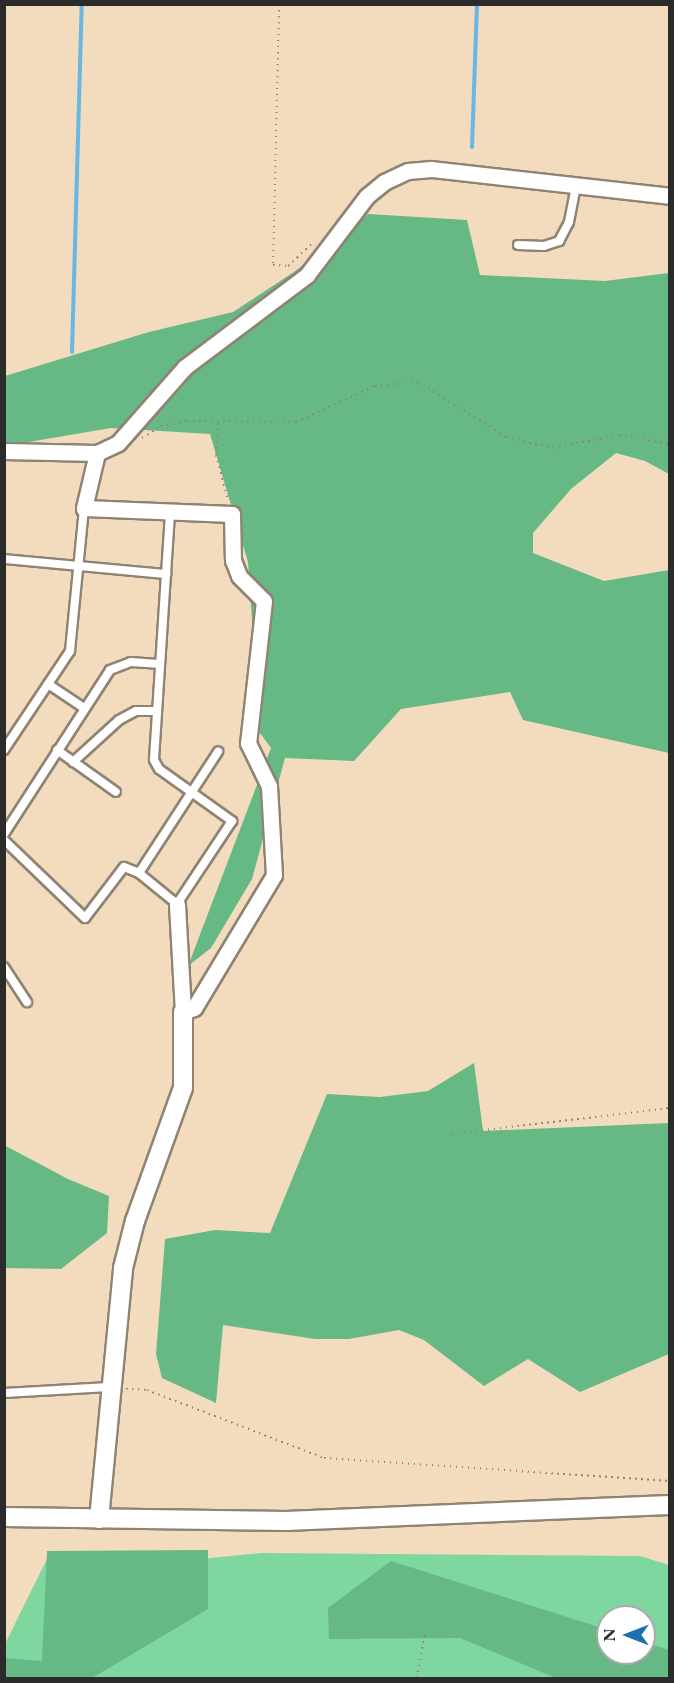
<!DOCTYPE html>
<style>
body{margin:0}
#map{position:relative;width:674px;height:1683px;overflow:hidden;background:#f3dcbe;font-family:"EB Garamond",serif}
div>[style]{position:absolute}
.green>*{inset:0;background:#7dd79e}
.forest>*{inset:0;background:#66b885}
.stream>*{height:4px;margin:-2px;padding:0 2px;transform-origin:2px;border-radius:2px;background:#67b8e2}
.path>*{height:2px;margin-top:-1px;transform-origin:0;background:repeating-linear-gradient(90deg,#8f8474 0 1.5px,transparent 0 6px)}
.roads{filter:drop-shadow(2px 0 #8f8474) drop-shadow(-2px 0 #8f8474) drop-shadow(0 2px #8f8474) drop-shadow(0 -2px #8f8474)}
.service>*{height:8px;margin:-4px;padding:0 4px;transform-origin:4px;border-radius:4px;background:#fff}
.minor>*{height:15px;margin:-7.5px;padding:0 7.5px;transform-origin:7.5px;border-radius:7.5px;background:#fff}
.tertiary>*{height:18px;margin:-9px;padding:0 9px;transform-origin:9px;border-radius:9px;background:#fff}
span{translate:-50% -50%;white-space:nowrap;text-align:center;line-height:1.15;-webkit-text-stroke:5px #fff;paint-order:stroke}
.frame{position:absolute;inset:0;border:6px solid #2b2b2b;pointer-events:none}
.north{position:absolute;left:596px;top:1605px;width:60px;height:60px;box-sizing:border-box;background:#fff;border:2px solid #aaa;border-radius:50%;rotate:270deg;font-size:16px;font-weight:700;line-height:24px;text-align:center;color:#2b2b2b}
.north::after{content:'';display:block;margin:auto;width:21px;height:27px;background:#1f6fb2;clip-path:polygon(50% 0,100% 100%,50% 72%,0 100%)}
</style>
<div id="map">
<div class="green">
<i style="clip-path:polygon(evenodd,261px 1553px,640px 1556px,669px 1565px,669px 1678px,5px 1678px,4px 1646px,46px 1561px,110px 1568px,261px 1553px,608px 1617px,644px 1617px,644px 1653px,608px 1653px,608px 1617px)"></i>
</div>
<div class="forest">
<i style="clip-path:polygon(368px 214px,467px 220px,480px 275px,605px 281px,669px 273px,669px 474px,645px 461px,616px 453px,571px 489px,533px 533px,533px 553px,604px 581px,669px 570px,669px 753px,523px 720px,510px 692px,401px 709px,354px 761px,285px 758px,252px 879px,211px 948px,188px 966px,271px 748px,260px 733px,248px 562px,210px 434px,111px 428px,5px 446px,5px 376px,149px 332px,233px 312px,294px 272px)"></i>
<i style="clip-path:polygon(474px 1063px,483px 1131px,669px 1123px,669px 1354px,580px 1392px,528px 1359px,484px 1386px,424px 1340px,399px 1330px,349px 1339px,315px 1339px,223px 1325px,216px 1403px,162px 1378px,156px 1354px,165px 1239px,215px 1230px,270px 1233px,327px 1094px,380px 1097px,428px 1091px)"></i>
<i style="clip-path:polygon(4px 1145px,68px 1179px,109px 1196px,107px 1233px,61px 1269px,5px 1268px)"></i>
<i style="clip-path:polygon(208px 1550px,208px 1609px,92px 1678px,5px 1678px,5px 1658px,42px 1661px,47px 1551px)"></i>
<i style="clip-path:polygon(391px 1561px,608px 1630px,608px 1653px,644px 1653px,644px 1642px,669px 1650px,669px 1678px,556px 1678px,460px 1638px,329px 1639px,328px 1608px)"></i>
</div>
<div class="stream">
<i style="left:472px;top:147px;width:143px;rotate:-88deg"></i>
<i style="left:72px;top:352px;width:348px;rotate:-88.4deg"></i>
</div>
<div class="path">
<i style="left:279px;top:4px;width:261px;rotate:91.3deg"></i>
<i style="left:273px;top:265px;width:15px;rotate:4deg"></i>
<i style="left:288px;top:266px;width:34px;rotate:-43deg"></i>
<i style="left:218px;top:423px;width:32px;rotate:94deg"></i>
<i style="left:216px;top:455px;width:47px;rotate:75.1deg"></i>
<i style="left:142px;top:438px;width:22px;rotate:-32deg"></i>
<i style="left:161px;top:426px;width:26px;rotate:-11deg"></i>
<i style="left:187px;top:421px;width:109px;rotate:0.5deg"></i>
<i style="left:296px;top:422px;width:87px;rotate:-24.5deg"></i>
<i style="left:375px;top:386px;width:43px;rotate:-5.3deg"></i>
<i style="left:418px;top:382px;width:104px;rotate:32deg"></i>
<i style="left:506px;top:437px;width:48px;rotate:13.2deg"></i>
<i style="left:553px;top:448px;width:67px;rotate:-11.1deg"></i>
<i style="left:619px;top:435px;width:52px;rotate:10deg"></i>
<i style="left:452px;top:1134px;width:220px;rotate:-6.8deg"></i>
<i style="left:126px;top:1389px;width:21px;rotate:3deg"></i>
<i style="left:147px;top:1390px;width:190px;rotate:21deg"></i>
<i style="left:324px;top:1458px;width:347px;rotate:3.8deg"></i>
<i style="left:417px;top:1678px;width:47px;rotate:-80.1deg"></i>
</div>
<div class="roads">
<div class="service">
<i style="left:518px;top:245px;width:26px;rotate:2deg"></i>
<i style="left:544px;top:246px;width:16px;rotate:-18deg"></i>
<i style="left:559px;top:241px;width:21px;rotate:-62deg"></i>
<i style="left:569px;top:222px;width:37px;rotate:-79deg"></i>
<i style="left:4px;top:559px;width:163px;rotate:5.3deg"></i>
<i style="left:166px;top:574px;width:186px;rotate:93.7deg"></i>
<i style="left:154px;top:760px;width:10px;rotate:61deg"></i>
<i style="left:159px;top:769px;width:90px;rotate:35.5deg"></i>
<i style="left:232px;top:821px;width:100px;rotate:123.5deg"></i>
<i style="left:177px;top:904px;width:49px;rotate:-140.8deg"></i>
<i style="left:139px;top:873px;width:16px;rotate:-158deg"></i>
<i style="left:124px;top:867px;width:64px;rotate:127.4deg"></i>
<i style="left:85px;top:918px;width:112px;rotate:-136.1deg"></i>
<i style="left:166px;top:574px;width:61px;rotate:-86.2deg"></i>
<i style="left:48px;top:684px;width:43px;rotate:33.7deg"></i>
<i style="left:4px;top:750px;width:119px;rotate:-56.3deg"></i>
<i style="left:70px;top:651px;width:144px;rotate:-84.4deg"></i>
<i style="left:57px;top:750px;width:72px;rotate:35.4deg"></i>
<i style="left:73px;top:762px;width:62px;rotate:-42.4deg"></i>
<i style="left:119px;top:720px;width:19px;rotate:-28deg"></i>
<i style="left:136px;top:711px;width:19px"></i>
<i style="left:4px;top:834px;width:195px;rotate:-57.1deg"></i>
<i style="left:110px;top:670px;width:22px;rotate:-21deg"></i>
<i style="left:131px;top:662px;width:27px;rotate:4deg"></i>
<i style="left:139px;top:873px;width:145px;rotate:-56.9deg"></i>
<i style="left:4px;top:967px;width:42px;rotate:56.7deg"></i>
<i style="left:4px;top:1393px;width:105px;rotate:-3.3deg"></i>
</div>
<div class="minor">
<i style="left:4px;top:451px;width:93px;rotate:1.2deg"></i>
<i style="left:97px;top:453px;width:23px;rotate:-25deg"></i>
<i style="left:118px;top:443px;width:101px;rotate:-48.6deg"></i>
<i style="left:185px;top:367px;width:153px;rotate:-37deg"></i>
<i style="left:307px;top:275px;width:99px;rotate:-52.8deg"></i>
<i style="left:367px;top:196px;width:22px;rotate:-39deg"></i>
<i style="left:384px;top:182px;width:26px;rotate:-25deg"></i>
<i style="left:408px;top:171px;width:23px;rotate:-5deg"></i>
<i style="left:431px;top:169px;width:241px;rotate:6.4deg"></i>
<i style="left:97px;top:453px;width:57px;rotate:103.3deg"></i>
<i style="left:84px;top:508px;width:148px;rotate:2.3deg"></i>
<i style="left:232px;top:514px;width:46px;rotate:88.8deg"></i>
<i style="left:233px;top:560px;width:17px;rotate:69deg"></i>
<i style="left:239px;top:576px;width:35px;rotate:45deg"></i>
<i style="left:264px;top:601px;width:143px;rotate:96.4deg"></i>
<i style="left:248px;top:743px;width:48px;rotate:64deg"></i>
<i style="left:269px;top:786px;width:89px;rotate:86.8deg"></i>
<i style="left:274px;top:875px;width:155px;rotate:121deg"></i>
<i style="left:194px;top:1008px;width:12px;rotate:160deg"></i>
<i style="left:183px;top:1012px;width:108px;rotate:-93.2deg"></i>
</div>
<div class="tertiary">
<i style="left:4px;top:1517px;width:282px;rotate:0.8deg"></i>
<i style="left:286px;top:1521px;width:384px;rotate:-2.4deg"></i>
<i style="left:99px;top:1519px;width:252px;rotate:-84.5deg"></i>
<i style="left:123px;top:1268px;width:49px;rotate:-75.7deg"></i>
<i style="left:135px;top:1221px;width:141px;rotate:-70.2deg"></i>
<i style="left:183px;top:1088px;width:76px;rotate:-90deg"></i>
</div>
</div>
<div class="frame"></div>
<div class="north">N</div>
</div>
